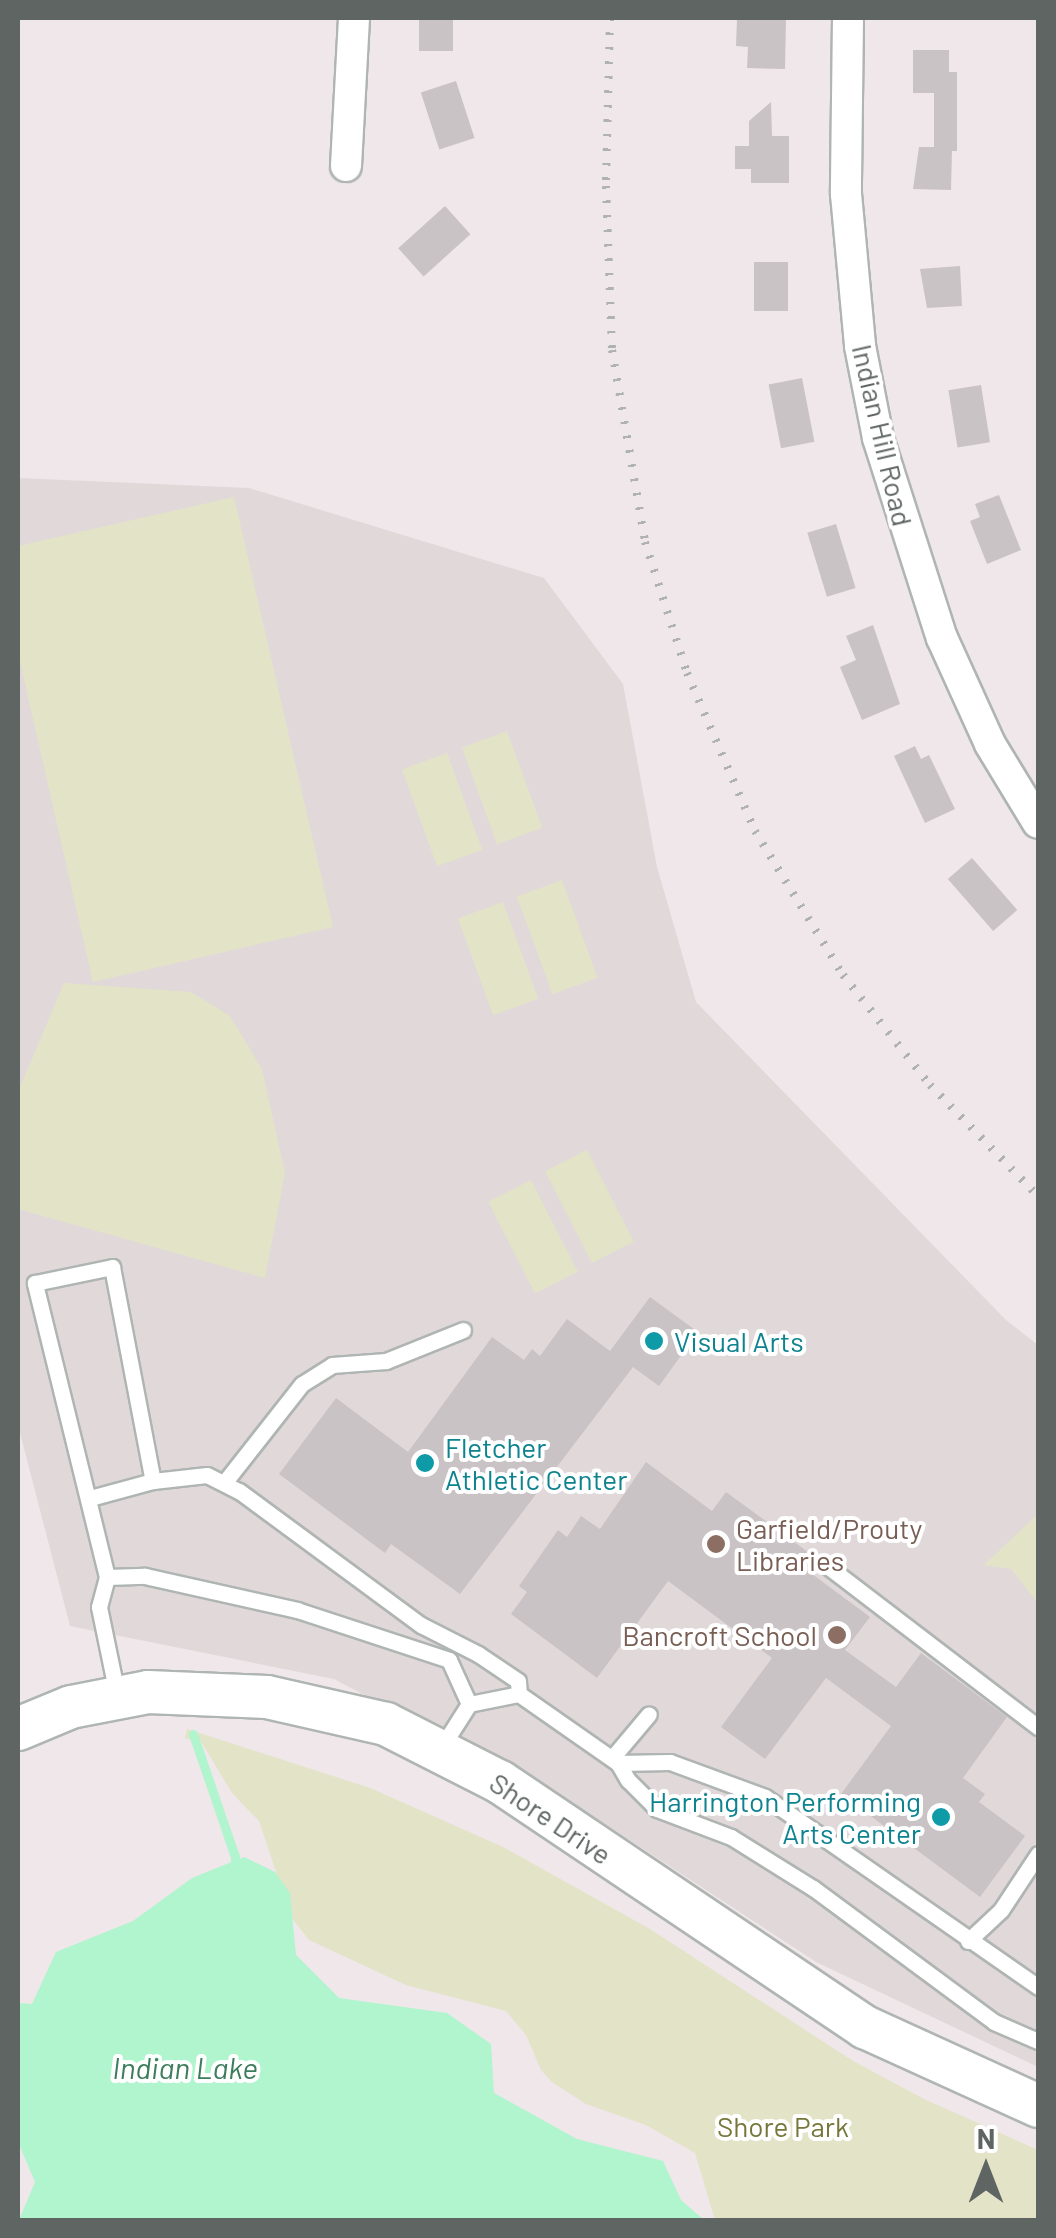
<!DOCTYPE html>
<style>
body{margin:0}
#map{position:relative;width:1056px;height:2238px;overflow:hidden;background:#efe7e9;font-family:Barlow,sans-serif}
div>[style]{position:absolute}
.education>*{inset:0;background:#e1d8da}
.green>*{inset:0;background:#e3e3c7;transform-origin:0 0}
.water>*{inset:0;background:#b0f5cd}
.stream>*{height:9px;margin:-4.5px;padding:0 4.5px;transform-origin:4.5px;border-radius:4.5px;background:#b0f5cd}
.building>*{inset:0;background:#cac3c6;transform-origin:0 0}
.roads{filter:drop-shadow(2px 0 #afb5b3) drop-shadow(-2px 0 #afb5b3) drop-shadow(0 2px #afb5b3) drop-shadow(0 -2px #afb5b3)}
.service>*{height:15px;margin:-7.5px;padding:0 7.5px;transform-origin:7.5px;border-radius:7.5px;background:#fff}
.minor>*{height:30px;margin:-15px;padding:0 15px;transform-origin:15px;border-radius:15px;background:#fff}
.secondary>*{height:42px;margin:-21px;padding:0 21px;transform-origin:21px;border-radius:21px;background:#fff}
.rail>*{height:8px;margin-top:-4px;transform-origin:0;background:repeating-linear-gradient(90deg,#b0b1b1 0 2.5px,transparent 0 14.5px)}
.dots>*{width:28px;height:28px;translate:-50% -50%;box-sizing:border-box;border:5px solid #fff;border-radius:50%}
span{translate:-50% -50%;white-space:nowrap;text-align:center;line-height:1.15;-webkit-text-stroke:8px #fff;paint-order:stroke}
.street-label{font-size:28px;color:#5e6562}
.culture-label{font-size:28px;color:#0d838f}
.left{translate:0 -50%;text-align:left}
.right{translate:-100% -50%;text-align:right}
.education-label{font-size:28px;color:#785e54}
.park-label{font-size:28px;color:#76773b}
.water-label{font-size:30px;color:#3d7d5c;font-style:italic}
.frame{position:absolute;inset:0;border:20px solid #5e6562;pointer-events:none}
.north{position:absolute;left:936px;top:2118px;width:100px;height:100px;-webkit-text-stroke:8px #fff;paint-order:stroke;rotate:0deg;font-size:28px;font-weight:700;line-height:40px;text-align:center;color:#5e6562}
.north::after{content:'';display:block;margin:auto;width:35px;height:45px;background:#5e6562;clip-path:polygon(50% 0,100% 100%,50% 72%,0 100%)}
</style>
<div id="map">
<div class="education">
<i style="clip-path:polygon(18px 478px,249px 488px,544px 578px,623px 684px,657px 867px,696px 1002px,1006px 1320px,1038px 1345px,1038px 2067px,816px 1962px,596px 1818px,334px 1679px,70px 1626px,18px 1425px)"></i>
</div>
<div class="green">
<i style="clip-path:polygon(234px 497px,333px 927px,93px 982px,18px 653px,18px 546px)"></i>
<i style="left:507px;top:731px;width:103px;height:48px;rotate:70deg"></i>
<i style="left:447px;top:753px;width:103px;height:48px;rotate:70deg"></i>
<i style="left:562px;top:880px;width:104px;height:48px;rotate:70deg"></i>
<i style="left:503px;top:902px;width:103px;height:48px;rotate:70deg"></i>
<i style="clip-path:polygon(64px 983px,191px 992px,230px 1016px,262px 1069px,285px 1173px,265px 1278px,18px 1209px,18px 1092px)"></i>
<i style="left:587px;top:1150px;width:103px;height:47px;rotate:63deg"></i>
<i style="left:531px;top:1180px;width:103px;height:48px;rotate:63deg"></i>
<i style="clip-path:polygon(1038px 1514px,1038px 1603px,1011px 1569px,984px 1565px)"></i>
<i style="clip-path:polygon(187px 1729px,370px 1788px,503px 1847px,650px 1929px,853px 2061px,924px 2099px,1038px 2150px,1038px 2220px,715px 2220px,695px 2153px,646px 2125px,586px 2104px,552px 2082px,541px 2070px,526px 2035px,506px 2011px,406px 1985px,309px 1940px,291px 1917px,259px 1821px,232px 1793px,202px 1743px,185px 1738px)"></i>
</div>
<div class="water">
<i style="clip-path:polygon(244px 1857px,275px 1872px,290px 1893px,296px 1955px,339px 1998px,447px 2013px,491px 2044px,494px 2093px,577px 2139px,663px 2161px,681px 2200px,704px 2220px,19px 2220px,35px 2182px,18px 2142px,18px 2003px,32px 2004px,56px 1952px,133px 1921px,192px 1878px)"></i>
</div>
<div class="stream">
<i style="left:193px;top:1734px;width:130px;rotate:71.1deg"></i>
<i style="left:235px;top:1857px;width:12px;rotate:90deg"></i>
</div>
<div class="building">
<i style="left:419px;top:18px;width:34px;height:33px"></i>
<i style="clip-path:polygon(737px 18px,786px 18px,785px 69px,747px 68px,748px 47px,736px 46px)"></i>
<i style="clip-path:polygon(913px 50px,949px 50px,949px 72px,957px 72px,957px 151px,952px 151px,951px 190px,913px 189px,919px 147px,934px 147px,934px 93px,913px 93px)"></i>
<i style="left:456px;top:81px;width:60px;height:37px;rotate:72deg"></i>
<i style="clip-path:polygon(771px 102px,772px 136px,789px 136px,789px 183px,751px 183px,751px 169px,735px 169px,735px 146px,749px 146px,749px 121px)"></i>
<i style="left:445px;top:206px;width:38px;height:63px;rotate:48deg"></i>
<i style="left:754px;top:262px;width:34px;height:49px"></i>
<i style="clip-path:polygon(960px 266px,962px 306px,927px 308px,920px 269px)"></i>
<i style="left:802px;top:378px;width:65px;height:34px;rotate:79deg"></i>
<i style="left:981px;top:385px;width:58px;height:33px;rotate:81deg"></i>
<i style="clip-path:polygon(999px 495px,1021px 550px,987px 564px,970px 521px,980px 517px,975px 504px)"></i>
<i style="left:836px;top:524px;width:67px;height:30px;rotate:73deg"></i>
<i style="clip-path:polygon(873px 625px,900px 704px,862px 720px,840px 667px,856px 660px,846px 636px)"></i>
<i style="clip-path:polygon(915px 746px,921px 759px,929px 755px,955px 809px,925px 823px,894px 756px)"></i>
<i style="left:972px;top:858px;width:69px;height:32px;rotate:49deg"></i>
<i style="clip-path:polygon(650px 1297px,698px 1332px,659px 1386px,633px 1367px,460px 1594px,391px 1544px,385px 1553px,279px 1474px,336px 1398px,408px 1452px,492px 1337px,524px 1360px,532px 1349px,540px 1356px,567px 1319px,610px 1351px)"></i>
<i style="clip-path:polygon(646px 1462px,712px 1511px,726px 1492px,812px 1555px,804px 1568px,870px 1617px,845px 1650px,896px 1687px,921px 1653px,1007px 1717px,963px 1778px,985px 1794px,979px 1802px,1025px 1836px,980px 1897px,841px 1794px,891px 1726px,826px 1678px,765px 1759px,721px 1727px,772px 1658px,668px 1581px,597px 1678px,511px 1614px,527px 1592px,519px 1586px,558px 1530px,567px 1537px,581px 1516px,600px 1529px)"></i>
</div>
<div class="roads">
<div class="service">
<i style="left:224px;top:1483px;width:126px;rotate:-51.8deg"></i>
<i style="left:302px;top:1384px;width:36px;rotate:-32deg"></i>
<i style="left:332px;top:1365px;width:54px;rotate:-4.2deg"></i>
<i style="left:386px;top:1361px;width:83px;rotate:-21.9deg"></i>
<i style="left:90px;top:1498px;width:65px;rotate:-15.1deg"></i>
<i style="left:830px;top:1568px;width:262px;rotate:37.4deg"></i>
<i style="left:107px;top:1577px;width:303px;rotate:-103.8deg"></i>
<i style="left:35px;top:1283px;width:79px;rotate:-11.7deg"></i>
<i style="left:112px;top:1267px;width:218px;rotate:79.2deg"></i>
<i style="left:153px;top:1481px;width:54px;rotate:-6.3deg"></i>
<i style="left:207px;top:1475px;width:36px;rotate:27deg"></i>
<i style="left:239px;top:1491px;width:226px;rotate:36.4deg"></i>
<i style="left:421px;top:1625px;width:64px;rotate:27deg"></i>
<i style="left:478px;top:1654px;width:48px;rotate:34deg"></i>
<i style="left:518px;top:1681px;width:13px;rotate:86deg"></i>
<i style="left:117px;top:1694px;width:89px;rotate:-101.7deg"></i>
<i style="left:99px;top:1607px;width:31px;rotate:-75deg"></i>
<i style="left:107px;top:1577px;width:38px;rotate:-2deg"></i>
<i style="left:145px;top:1576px;width:156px;rotate:12.6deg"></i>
<i style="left:297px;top:1610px;width:160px;rotate:18.2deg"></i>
<i style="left:449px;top:1660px;width:48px;rotate:65.6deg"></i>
<i style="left:441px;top:1748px;width:52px;rotate:-57.5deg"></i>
<i style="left:469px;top:1704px;width:51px;rotate:-11.3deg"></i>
<i style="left:519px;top:1694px;width:121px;rotate:34.9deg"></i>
<i style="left:618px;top:1763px;width:20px;rotate:60deg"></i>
<i style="left:628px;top:1780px;width:41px;rotate:45deg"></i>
<i style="left:657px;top:1809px;width:79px;rotate:20.7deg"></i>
<i style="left:731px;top:1837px;width:97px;rotate:31.9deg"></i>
<i style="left:813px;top:1888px;width:225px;rotate:36.5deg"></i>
<i style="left:994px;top:2022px;width:48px;rotate:23.4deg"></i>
<i style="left:612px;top:1758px;width:57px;rotate:-49.9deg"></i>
<i style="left:618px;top:1763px;width:52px;rotate:-1.1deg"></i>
<i style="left:670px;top:1762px;width:101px;rotate:20.2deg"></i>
<i style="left:765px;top:1797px;width:333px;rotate:34.8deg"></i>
<i style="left:968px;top:1941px;width:45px;rotate:-43.2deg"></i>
<i style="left:1001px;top:1910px;width:67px;rotate:-56.5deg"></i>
</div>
<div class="minor">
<i style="left:848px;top:18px;width:176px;rotate:90.7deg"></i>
<i style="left:846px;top:194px;width:153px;rotate:84.7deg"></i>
<i style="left:860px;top:346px;width:94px;rotate:78.9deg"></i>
<i style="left:878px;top:438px;width:210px;rotate:72.3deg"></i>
<i style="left:942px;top:638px;width:116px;rotate:65.6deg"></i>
<i style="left:990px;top:744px;width:92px;rotate:58.7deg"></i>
<i style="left:346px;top:166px;width:148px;rotate:-86.9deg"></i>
</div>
<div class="secondary">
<i style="left:18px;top:1729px;width:57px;rotate:-22.5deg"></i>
<i style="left:71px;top:1707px;width:78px;rotate:-11deg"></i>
<i style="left:148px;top:1692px;width:119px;rotate:2.4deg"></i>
<i style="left:267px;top:1697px;width:122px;rotate:12.8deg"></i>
<i style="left:386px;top:1724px;width:128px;rotate:27deg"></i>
<i style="left:500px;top:1782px;width:440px;rotate:33.9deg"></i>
<i style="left:865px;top:2027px;width:190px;rotate:24.5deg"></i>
</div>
</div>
<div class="rail">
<i style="left:610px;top:18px;width:168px;rotate:91.4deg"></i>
<i style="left:606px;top:186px;width:164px;rotate:87.9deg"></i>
<i style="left:612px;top:350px;width:195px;rotate:80.2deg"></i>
<i style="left:645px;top:542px;width:138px;rotate:72.2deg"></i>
<i style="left:687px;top:673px;width:172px;rotate:66.7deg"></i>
<i style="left:755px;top:831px;width:169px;rotate:58.6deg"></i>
<i style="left:843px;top:975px;width:140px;rotate:51.7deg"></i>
<i style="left:930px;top:1085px;width:155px;rotate:45.8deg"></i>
</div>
<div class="dots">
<i style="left:654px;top:1341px;background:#0f9aa8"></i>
<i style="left:425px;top:1463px;background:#0f9aa8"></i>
<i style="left:716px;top:1544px;background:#8d6e63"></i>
<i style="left:837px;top:1635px;background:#8d6e63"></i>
<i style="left:941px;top:1817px;background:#0f9aa8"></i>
</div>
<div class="street-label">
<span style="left:883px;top:435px;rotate:77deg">Indian Hill Road</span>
<span style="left:551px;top:1818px;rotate:34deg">Shore Drive</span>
</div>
<div class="culture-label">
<span class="left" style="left:674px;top:1341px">Visual Arts</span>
<span class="left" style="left:445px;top:1463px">Fletcher<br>Athletic Center</span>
<span class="right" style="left:921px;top:1817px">Harrington Performing<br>Arts Center</span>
</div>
<div class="education-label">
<span class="left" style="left:736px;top:1544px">Garfield/Prouty<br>Libraries</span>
<span class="right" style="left:817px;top:1635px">Bancroft School</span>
</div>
<div class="park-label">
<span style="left:783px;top:2126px">Shore Park</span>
</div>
<div class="water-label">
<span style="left:185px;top:2067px">Indian Lake</span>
</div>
<div class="frame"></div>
<div class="north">N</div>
</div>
